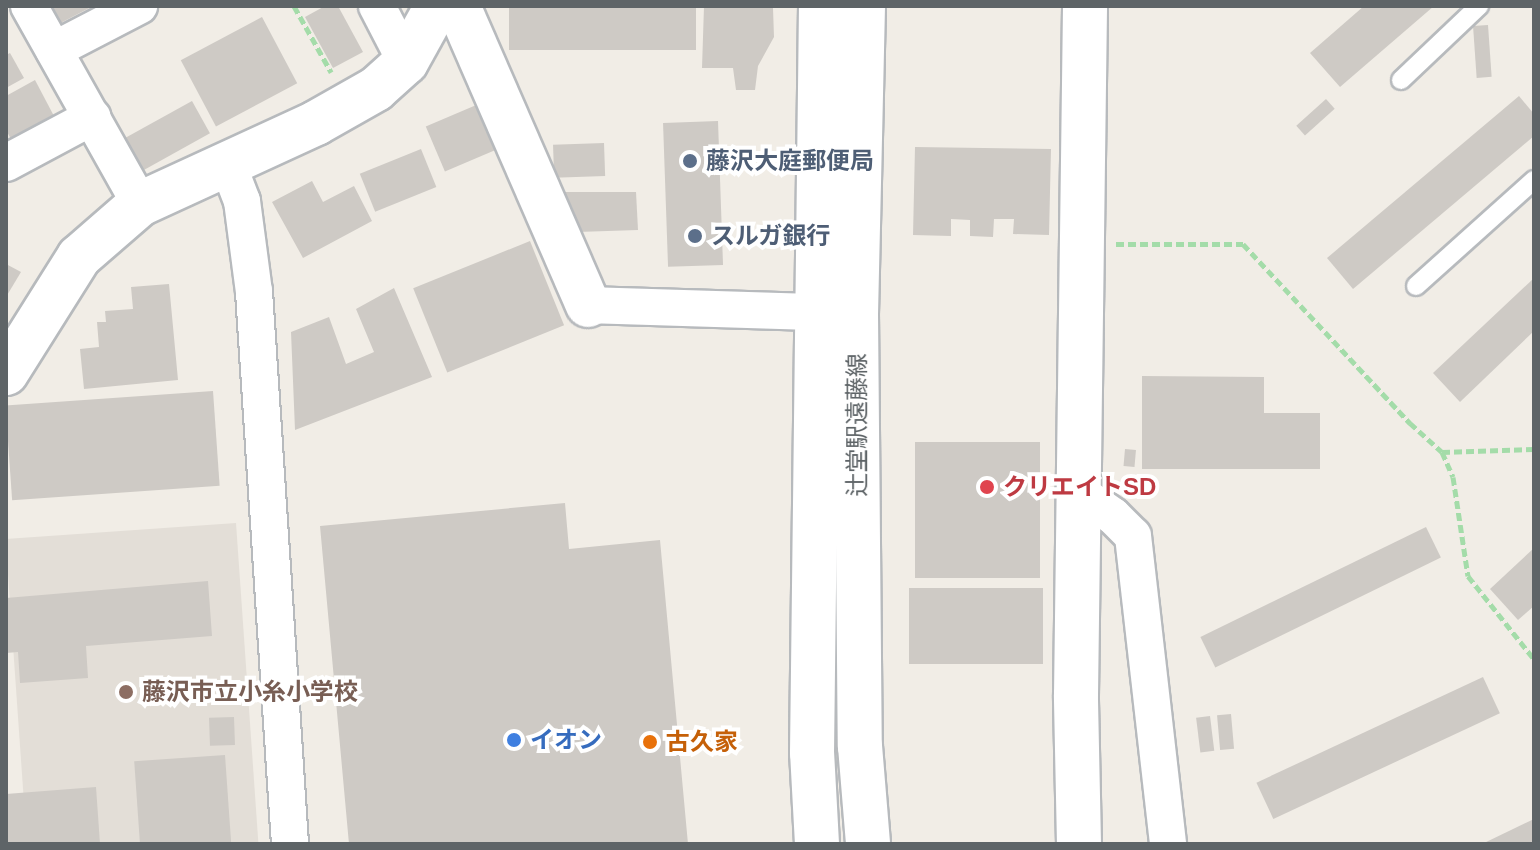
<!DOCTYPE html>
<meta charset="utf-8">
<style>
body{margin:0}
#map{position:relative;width:1540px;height:850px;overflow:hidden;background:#f1ede6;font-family:Helvetica,"Noto Sans JP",sans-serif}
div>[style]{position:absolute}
.education>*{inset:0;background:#e3ded7;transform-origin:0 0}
.building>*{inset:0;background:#cecac5;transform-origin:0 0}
.path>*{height:5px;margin-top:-2.5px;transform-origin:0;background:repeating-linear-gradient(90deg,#a4dca9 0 8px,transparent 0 12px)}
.roads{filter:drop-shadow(2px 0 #b7babd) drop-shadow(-2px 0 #b7babd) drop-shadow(0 2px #b7babd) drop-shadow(0 -2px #b7babd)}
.lane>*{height:18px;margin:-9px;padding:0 9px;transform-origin:9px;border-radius:9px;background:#fff}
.street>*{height:36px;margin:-18px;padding:0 18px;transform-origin:18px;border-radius:18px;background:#fff}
.secondary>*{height:44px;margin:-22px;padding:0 22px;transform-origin:22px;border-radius:22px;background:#fff}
.dots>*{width:22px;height:22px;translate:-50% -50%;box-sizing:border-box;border:4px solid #fff;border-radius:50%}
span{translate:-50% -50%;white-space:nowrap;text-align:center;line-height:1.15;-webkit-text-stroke:8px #fff;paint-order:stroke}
.service-label{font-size:24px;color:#4e5e75;font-weight:700}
.left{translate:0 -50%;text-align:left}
.street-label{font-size:24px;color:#5e6467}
.health-label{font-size:24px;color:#be3a42;font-weight:700}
.education-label{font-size:24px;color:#785e54;font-weight:700}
.shop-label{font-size:24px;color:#366cbe;font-weight:700}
.food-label{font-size:24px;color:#c56008;font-weight:700}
.frame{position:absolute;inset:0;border:8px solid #5e6467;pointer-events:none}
</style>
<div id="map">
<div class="education">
<i style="left:236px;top:523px;width:322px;height:231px;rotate:86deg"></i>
</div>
<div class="building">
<i style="clip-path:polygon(39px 6px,93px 6px,51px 28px)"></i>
<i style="clip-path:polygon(325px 6px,338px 6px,363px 52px,333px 68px,305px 17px)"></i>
<i style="left:509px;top:6px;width:187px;height:44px"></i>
<i style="clip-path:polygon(704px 6px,773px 8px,774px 37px,758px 66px,755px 90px,736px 90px,733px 68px,702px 68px)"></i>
<i style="clip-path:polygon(1364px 6px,1434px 6px,1340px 87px,1310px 53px)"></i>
<i style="left:262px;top:17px;width:75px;height:92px;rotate:62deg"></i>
<i style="left:1488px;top:25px;width:52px;height:15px;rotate:86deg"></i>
<i style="clip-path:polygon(10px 53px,24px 78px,6px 88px,6px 55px)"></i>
<i style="clip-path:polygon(35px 80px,55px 118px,12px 141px,6px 130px,6px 96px)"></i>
<i style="clip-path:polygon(1519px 96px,1534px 114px,1534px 136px,1353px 289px,1327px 258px)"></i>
<i style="left:1326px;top:99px;width:13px;height:40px;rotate:48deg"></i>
<i style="left:192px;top:101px;width:37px;height:76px;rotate:61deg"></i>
<i style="left:481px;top:103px;width:49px;height:60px;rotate:67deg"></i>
<i style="left:718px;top:121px;width:144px;height:55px;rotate:88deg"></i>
<i style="left:604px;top:143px;width:33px;height:51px;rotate:88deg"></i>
<i style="clip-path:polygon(915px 147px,1051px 149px,1049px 235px,1013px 234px,1014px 219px,994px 219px,993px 237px,970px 236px,970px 220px,951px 219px,951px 236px,913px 235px)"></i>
<i style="left:421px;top:149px;width:41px;height:66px;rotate:68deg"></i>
<i style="clip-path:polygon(312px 181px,323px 202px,354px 186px,372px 221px,303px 258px,272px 202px)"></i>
<i style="clip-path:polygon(564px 192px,636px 192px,638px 230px,577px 232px)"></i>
<i style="left:530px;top:241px;width:91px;height:126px;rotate:68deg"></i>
<i style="clip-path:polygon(6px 264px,21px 272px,6px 297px)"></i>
<i style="clip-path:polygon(1534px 278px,1534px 331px,1460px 402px,1433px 373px)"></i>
<i style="clip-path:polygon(169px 284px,178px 380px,84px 389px,80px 349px,99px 347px,97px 322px,106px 322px,105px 311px,133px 309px,131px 287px)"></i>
<i style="clip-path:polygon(394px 288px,432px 377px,295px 430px,291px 332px,329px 317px,346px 364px,374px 352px,356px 309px)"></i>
<i style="clip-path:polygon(1142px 376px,1264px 377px,1264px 413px,1320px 413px,1320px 469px,1142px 469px)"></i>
<i style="left:213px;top:391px;width:95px;height:208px;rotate:86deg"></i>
<i style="left:915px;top:442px;width:125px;height:136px"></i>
<i style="left:1125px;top:449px;width:11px;height:17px;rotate:5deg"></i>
<i style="clip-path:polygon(565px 503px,569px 549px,660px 540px,688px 844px,349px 844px,320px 526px)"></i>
<i style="left:1426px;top:527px;width:34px;height:251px;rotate:64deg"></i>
<i style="clip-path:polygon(1534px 548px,1534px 606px,1518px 620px,1490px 589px)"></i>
<i style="clip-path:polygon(208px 581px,212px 636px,86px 646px,88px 678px,20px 683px,18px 652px,6px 653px,6px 598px)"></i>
<i style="left:1043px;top:588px;width:76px;height:134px;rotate:90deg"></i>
<i style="left:1483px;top:677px;width:40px;height:250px;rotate:65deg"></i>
<i style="left:1231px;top:714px;width:35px;height:14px;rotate:85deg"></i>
<i style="left:1210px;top:716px;width:35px;height:14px;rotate:83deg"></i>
<i style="left:234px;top:717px;width:28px;height:25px;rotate:88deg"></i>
<i style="left:225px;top:755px;width:89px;height:91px;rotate:86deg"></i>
<i style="clip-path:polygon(96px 787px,100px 844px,6px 844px,6px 794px)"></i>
<i style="clip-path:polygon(1534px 819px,1534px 844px,1482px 844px)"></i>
</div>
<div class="path">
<i style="left:294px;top:6px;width:76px;rotate:60.7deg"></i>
<i style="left:1116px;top:244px;width:127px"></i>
<i style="left:1243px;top:244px;width:245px;rotate:47deg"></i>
<i style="left:1410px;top:423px;width:43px;rotate:42.2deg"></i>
<i style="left:1442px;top:452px;width:92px;rotate:-1.9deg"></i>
<i style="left:1442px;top:452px;width:27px;rotate:66deg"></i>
<i style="left:1453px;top:477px;width:100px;rotate:81.4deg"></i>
<i style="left:1468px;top:576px;width:106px;rotate:51.5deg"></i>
</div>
<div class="roads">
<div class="lane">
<i style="left:1401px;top:80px;width:108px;rotate:-43.5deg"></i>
<i style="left:1416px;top:286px;width:159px;rotate:-41.9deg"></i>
</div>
<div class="street">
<i style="left:29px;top:6px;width:227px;rotate:60.7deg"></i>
<i style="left:377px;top:6px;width:63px;rotate:62.6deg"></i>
<i style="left:54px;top:50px;width:96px;rotate:-27.4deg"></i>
<i style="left:227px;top:162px;width:42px;rotate:69deg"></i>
<i style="left:242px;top:201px;width:92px;rotate:82.5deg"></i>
<i style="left:254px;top:292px;width:553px;rotate:86.27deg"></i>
<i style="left:6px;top:163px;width:98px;rotate:-28.1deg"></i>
<i style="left:588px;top:305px;width:255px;rotate:1.8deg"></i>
<i style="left:1080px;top:493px;width:40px;rotate:34.9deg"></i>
<i style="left:1113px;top:516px;width:28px;rotate:45deg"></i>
<i style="left:1133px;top:536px;width:310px;rotate:83.5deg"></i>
</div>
<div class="secondary">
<i style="left:458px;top:6px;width:326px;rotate:66.5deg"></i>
<i style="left:863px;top:6px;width:308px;rotate:91.3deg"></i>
<i style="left:856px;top:314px;width:432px;rotate:89.5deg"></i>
<i style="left:860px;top:746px;width:98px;rotate:85.3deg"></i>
<i style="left:6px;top:373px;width:137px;rotate:-57.8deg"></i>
<i style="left:79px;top:257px;width:81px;rotate:-41deg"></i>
<i style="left:140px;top:204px;width:194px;rotate:-24.7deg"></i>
<i style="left:316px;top:123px;width:69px;rotate:-29.5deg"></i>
<i style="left:376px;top:89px;width:40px;rotate:-42deg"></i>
<i style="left:406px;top:62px;width:64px;rotate:-61deg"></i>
<i style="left:817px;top:844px;width:91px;rotate:-93.1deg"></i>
<i style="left:812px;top:753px;width:747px;rotate:-89.31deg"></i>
<i style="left:1079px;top:844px;width:149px;rotate:-91.2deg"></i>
<i style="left:1076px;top:695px;width:689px;rotate:-89.25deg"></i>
</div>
</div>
<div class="dots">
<i style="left:690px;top:161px;background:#5c6f8a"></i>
<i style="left:695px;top:236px;background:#5c6f8a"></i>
<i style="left:987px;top:487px;background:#e0444e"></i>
<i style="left:126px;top:692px;background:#8d6e63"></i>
<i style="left:514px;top:740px;background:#3f7fe0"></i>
<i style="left:650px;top:742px;background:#e8710a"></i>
</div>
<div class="service-label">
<span class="left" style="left:706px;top:161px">藤沢大庭郵便局</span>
<span class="left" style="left:711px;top:236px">スルガ銀行</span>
</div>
<div class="street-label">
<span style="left:857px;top:425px;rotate:-90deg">辻堂駅遠藤線</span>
</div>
<div class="health-label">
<span class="left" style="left:1003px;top:487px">クリエイトSD</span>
</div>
<div class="education-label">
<span class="left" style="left:142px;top:692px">藤沢市立小糸小学校</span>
</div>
<div class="shop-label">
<span class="left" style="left:530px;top:740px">イオン</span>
</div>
<div class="food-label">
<span class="left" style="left:666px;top:742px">古久家</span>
</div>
<div class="frame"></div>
</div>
